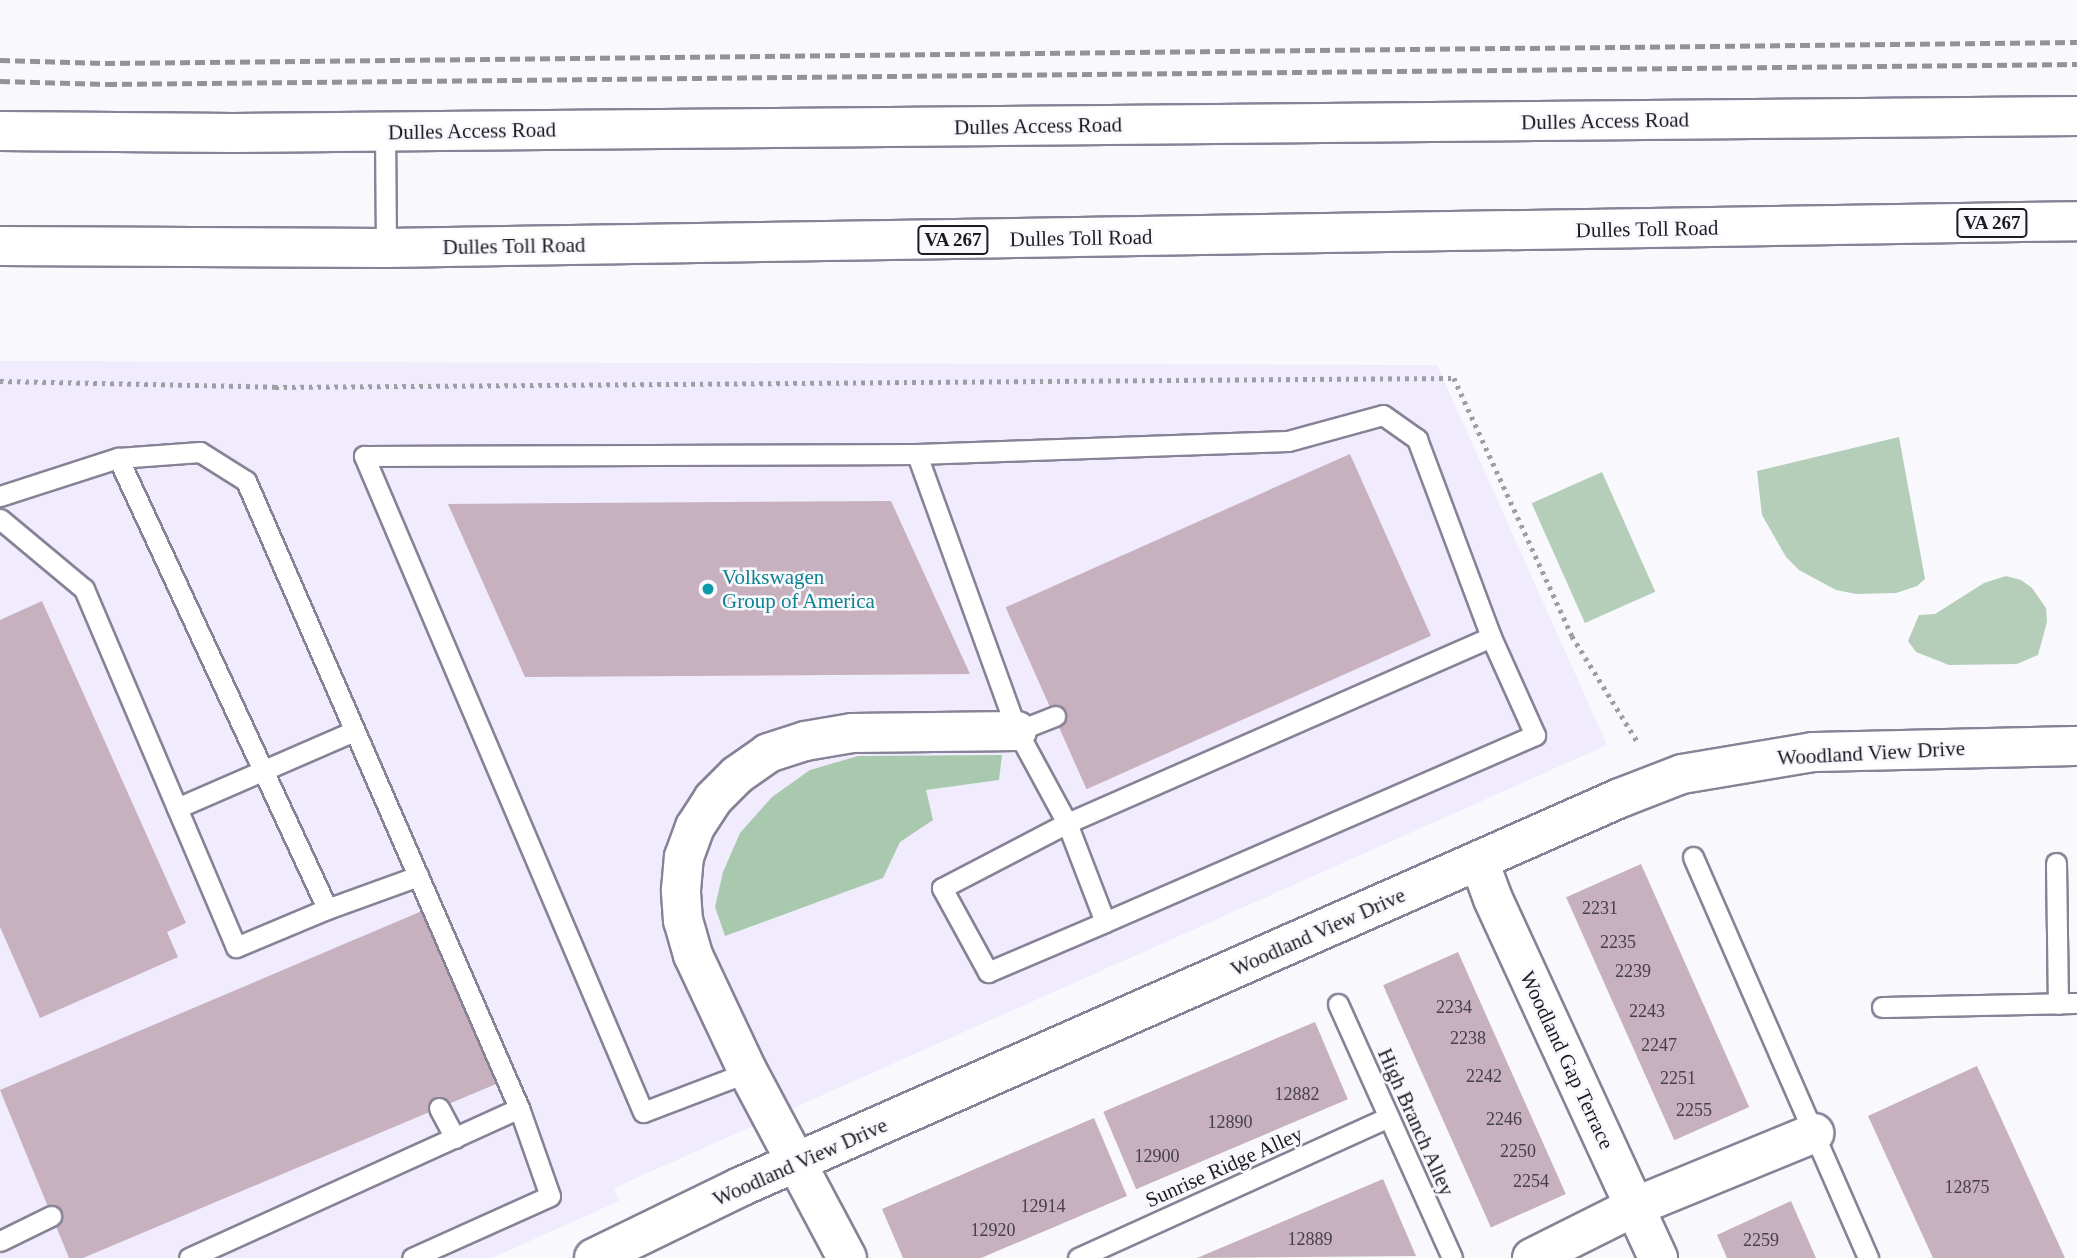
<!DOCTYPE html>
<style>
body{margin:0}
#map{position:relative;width:2077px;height:1258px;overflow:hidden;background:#f9f8fd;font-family:"Times New Roman",serif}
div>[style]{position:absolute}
.built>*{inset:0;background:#f0ebfd}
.green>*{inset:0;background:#b4ceb9;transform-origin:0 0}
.forest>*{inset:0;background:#a9c9af}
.building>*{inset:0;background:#c7b1be;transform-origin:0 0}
.path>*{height:4.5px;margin-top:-2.25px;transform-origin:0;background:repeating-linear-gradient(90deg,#9f9ea4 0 3.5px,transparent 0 8.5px)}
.roads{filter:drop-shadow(2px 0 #888296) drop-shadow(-2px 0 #888296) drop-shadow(0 2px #888296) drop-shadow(0 -2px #888296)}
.service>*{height:19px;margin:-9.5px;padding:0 9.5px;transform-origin:9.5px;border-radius:9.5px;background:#fff}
.minor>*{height:38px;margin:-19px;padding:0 19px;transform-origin:19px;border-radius:19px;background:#fff}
.tertiary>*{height:38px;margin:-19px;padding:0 19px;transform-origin:19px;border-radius:19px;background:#fff}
.motorway>*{height:38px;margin:-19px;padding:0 19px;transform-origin:19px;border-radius:19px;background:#fff}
.rail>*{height:5px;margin-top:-2.5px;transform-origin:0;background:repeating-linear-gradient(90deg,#949298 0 10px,transparent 0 15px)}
.dots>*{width:19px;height:19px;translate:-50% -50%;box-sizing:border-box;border:4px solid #f9f8fd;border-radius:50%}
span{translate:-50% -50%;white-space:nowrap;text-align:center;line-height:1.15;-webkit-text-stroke:5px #f9f8fd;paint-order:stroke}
.number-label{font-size:18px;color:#474049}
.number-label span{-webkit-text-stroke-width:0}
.shield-label span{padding:2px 5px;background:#f9f8fd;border:2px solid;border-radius:5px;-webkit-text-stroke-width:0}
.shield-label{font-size:19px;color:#1c1a22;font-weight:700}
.street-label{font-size:21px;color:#1c1a22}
.culture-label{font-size:21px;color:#0d838f}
.left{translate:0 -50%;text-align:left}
</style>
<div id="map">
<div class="built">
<i style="clip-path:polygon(0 361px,1437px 365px,1607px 745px,614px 1188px,619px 1201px,492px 1258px,0 1258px)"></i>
</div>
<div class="green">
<i style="clip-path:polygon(1899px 437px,1925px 579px,1917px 586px,1896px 593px,1856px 594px,1836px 590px,1799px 570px,1786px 557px,1762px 515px,1757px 471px)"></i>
<i style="left:1602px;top:472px;width:131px;height:77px;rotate:66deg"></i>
<i style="clip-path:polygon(2006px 576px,2021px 580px,2032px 588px,2046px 608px,2047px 622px,2038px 655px,2017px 664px,1949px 665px,1916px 652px,1908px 641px,1919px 615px,1935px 614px,1984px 583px)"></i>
</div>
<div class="forest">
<i style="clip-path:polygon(1002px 755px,999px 780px,926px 790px,933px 820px,900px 842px,883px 878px,725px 936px,715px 907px,723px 872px,740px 833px,772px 797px,810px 770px,858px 756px)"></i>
</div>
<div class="building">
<i style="left:1350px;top:454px;width:199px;height:377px;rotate:66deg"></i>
<i style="clip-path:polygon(891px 501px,970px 674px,525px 677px,448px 504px)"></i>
<i style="clip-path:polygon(42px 601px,186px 923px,167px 932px,178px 957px,40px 1018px,0 927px,0 620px)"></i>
<i style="left:1641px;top:864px;width:266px;height:82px;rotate:66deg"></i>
<i style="clip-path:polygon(422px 911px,496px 1084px,83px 1258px,69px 1258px,0 1090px)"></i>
<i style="left:1458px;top:952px;width:265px;height:82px;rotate:66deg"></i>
<i style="left:1315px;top:1022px;width:84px;height:230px;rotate:67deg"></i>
<i style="clip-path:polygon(1977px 1066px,2065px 1258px,1933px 1258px,1868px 1116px)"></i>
<i style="clip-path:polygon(1094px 1118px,1127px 1196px,981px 1258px,903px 1258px,882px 1209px)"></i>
<i style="clip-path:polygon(1383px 1179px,1416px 1256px,1197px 1258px)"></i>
<i style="clip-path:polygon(1791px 1201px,1816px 1258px,1727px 1258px,1717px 1235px)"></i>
</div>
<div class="path">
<i style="left:0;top:381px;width:275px;rotate:1.2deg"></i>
<i style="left:275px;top:387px;width:1179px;rotate:-0.44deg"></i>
<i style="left:1454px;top:378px;width:284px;rotate:65.4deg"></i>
<i style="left:1572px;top:636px;width:123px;rotate:58.2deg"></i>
</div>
<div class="roads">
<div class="service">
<i style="left:385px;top:131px;width:117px;rotate:89.5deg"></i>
<i style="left:118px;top:458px;width:497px;rotate:65.1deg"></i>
<i style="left:327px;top:909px;width:97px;rotate:-19.9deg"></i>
<i style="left:0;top:496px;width:124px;rotate:-17.9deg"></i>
<i style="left:118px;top:458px;width:82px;rotate:-4.2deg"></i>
<i style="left:200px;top:452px;width:54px;rotate:32.2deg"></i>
<i style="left:246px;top:481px;width:684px;rotate:66.47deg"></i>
<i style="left:0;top:519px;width:109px;rotate:39.8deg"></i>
<i style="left:84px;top:589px;width:389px;rotate:67deg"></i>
<i style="left:236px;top:947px;width:99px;rotate:-22.7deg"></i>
<i style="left:1017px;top:731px;width:41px;rotate:-21.5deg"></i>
<i style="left:177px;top:808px;width:193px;rotate:-23.5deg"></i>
<i style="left:1693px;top:857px;width:438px;rotate:66.4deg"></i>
<i style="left:2056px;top:863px;width:141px;rotate:89.2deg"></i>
<i style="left:1105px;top:922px;width:106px;rotate:-111deg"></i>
<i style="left:1067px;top:823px;width:141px;rotate:152.5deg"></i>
<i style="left:942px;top:888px;width:96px;rotate:61.3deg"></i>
<i style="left:988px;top:972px;width:127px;rotate:-23.1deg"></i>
<i style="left:1105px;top:922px;width:469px;rotate:-23.5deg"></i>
<i style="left:1535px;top:735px;width:107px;rotate:-114.2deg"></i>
<i style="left:1338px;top:1004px;width:278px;rotate:65.8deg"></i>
<i style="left:1882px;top:1007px;width:195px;rotate:-1.2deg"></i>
<i style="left:748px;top:1072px;width:112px;rotate:159.1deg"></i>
<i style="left:643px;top:1112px;width:713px;rotate:-113.04deg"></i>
<i style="left:364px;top:456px;width:553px;rotate:-0.21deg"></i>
<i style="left:917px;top:454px;width:371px;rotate:-2deg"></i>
<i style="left:1288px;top:441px;width:98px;rotate:-15.3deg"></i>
<i style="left:1383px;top:415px;width:42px;rotate:35.2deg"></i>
<i style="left:1417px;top:439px;width:211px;rotate:69.5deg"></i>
<i style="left:1491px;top:637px;width:463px;rotate:156.3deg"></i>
<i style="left:1067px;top:823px;width:105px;rotate:-118.5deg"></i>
<i style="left:1017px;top:731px;width:294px;rotate:-109.9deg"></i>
<i style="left:439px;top:1108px;width:34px;rotate:62deg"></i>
<i style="left:0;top:1241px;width:57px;rotate:-26.1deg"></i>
<i style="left:189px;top:1258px;width:362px;rotate:-24.4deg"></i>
<i style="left:519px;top:1108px;width:93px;rotate:70.6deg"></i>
<i style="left:550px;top:1196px;width:151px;rotate:155.8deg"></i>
<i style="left:1078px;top:1258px;width:341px;rotate:-24.4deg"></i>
</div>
<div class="minor">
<i style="left:1479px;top:861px;width:40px;rotate:69.8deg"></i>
<i style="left:1493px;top:899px;width:395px;rotate:65.3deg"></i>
<i style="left:847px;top:1258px;width:211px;rotate:-118deg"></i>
<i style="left:748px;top:1072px;width:129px;rotate:-115.2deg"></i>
<i style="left:693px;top:955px;width:35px;rotate:-106deg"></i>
<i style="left:683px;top:921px;width:31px;rotate:-94deg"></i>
<i style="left:681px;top:890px;width:33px;rotate:-85deg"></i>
<i style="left:684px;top:857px;width:32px;rotate:-70deg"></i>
<i style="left:695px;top:827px;width:33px;rotate:-57deg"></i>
<i style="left:713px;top:799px;width:34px;rotate:-45deg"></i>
<i style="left:737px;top:775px;width:38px;rotate:-35deg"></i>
<i style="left:768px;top:753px;width:39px;rotate:-18deg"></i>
<i style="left:805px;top:741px;width:48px;rotate:-9.7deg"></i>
<i style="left:852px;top:733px;width:165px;rotate:-0.7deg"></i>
<i style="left:1532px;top:1258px;width:114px;rotate:-26.6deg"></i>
<i style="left:1634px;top:1207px;width:195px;rotate:-22.3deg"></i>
</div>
<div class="tertiary">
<i style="left:594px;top:1258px;width:162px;rotate:-25.9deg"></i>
<i style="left:740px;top:1187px;width:962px;rotate:-23.85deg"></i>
<i style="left:1620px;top:798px;width:66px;rotate:-21.2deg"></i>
<i style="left:1682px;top:774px;width:133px;rotate:-9.5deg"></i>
<i style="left:1813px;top:752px;width:264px;rotate:-1.3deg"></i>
</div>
<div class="motorway">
<i style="left:0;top:131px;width:233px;rotate:0.5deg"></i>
<i style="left:233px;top:133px;width:1844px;rotate:-0.53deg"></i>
<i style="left:0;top:246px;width:386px;rotate:0.3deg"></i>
<i style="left:386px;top:248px;width:1691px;rotate:-0.91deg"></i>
</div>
</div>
<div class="rail">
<i style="left:0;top:60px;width:105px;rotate:1.6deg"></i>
<i style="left:105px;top:63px;width:1972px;rotate:-0.61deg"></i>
<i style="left:0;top:81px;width:107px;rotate:1.6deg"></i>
<i style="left:107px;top:84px;width:1970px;rotate:-0.58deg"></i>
</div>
<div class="dots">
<i style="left:708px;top:589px;background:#0f9aa8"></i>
</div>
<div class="number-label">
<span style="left:1600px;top:908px">2231</span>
<span style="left:1618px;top:942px">2235</span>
<span style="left:1633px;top:971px">2239</span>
<span style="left:1454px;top:1007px">2234</span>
<span style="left:1647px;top:1011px">2243</span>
<span style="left:1468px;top:1038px">2238</span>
<span style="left:1659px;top:1045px">2247</span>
<span style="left:1484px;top:1076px">2242</span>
<span style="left:1678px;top:1078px">2251</span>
<span style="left:1297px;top:1094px">12882</span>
<span style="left:1694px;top:1110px">2255</span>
<span style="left:1504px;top:1119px">2246</span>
<span style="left:1230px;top:1122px">12890</span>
<span style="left:1518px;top:1151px">2250</span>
<span style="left:1157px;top:1156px">12900</span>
<span style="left:1531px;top:1181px">2254</span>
<span style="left:1967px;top:1187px">12875</span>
<span style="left:1043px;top:1206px">12914</span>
<span style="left:993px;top:1230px">12920</span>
<span style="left:1310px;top:1239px">12889</span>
<span style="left:1761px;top:1240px">2259</span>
</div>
<div class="shield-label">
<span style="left:1992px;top:223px">VA 267</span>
<span style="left:953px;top:240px">VA 267</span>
</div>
<div class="street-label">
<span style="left:1605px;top:121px;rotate:-1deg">Dulles Access Road</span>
<span style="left:1038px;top:126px;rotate:-1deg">Dulles Access Road</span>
<span style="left:472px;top:131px;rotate:-1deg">Dulles Access Road</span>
<span style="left:1647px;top:229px;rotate:-1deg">Dulles Toll Road</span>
<span style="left:1081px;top:238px;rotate:-1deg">Dulles Toll Road</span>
<span style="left:514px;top:246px;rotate:-1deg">Dulles Toll Road</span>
<span style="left:1871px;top:753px;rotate:-3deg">Woodland View Drive</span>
<span style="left:1318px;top:932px;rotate:-24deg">Woodland View Drive</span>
<span style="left:1567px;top:1060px;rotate:65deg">Woodland Gap Terrace</span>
<span style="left:1416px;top:1122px;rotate:66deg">High Branch Alley</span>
<span style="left:800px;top:1162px;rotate:-24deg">Woodland View Drive</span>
<span style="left:1224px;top:1167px;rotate:-24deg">Sunrise Ridge Alley</span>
</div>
<div class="culture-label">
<span class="left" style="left:722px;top:589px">Volkswagen<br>Group of America</span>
</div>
</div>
